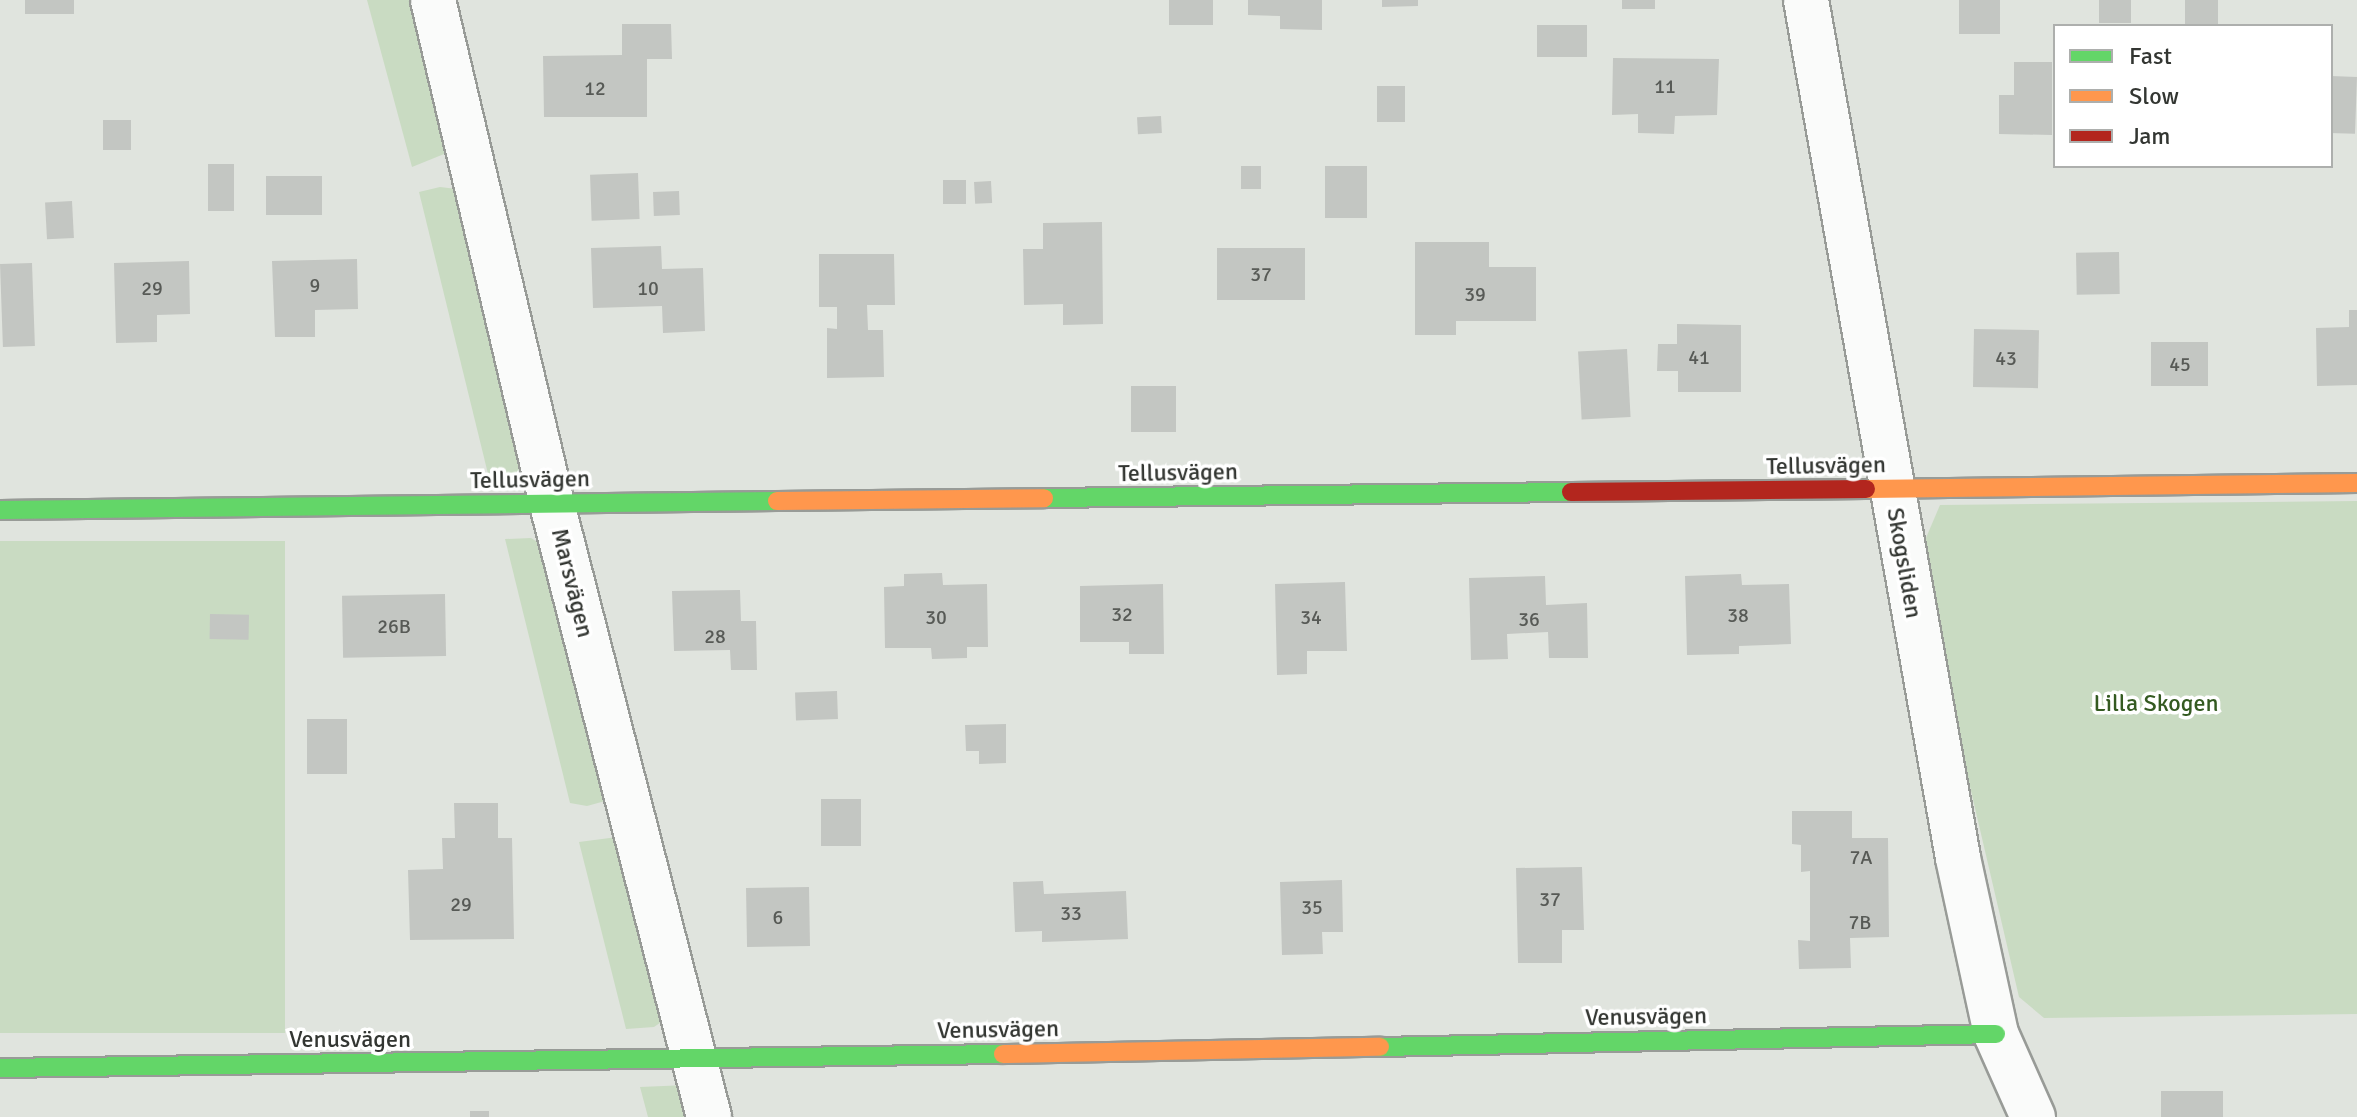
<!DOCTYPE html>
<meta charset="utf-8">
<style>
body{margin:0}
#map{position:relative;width:2357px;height:1117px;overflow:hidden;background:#e0e4de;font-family:Signika,sans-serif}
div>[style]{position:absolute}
.green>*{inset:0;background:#c9dbc2;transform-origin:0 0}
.building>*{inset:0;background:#c3c6c2;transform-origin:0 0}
.roads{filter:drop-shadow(2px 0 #989b97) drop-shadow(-2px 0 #989b97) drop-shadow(0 2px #989b97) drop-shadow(0 -2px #989b97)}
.street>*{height:44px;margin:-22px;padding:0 22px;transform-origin:22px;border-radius:22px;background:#fafbfa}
.fast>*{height:18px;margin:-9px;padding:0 9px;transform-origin:9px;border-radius:9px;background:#63d668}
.slow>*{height:18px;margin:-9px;padding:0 9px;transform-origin:9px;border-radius:9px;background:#ff974d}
.jam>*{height:18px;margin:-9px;padding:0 9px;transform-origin:9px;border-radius:9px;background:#b3261e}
span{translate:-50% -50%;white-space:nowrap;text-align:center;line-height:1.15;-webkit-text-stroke:7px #fff;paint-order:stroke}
.number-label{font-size:20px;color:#575a56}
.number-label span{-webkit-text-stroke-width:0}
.street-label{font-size:24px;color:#333632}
.park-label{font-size:24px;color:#345a21}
.legend{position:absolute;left:2053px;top:24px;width:280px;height:144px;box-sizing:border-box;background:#fff;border:2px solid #adafad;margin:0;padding:10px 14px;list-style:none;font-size:24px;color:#333632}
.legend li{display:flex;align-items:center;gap:16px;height:40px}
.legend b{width:40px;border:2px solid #adafad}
</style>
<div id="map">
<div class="green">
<i style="clip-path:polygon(367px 0,417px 0,454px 150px,412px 167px)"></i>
<i style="clip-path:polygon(440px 187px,465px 190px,532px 461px,507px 479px,489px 478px,419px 192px)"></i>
<i style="clip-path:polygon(2357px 501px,2357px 1014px,2044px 1018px,2019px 997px,1917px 559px,1940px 505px)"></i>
<i style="clip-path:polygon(531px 538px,555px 553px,616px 798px,587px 806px,570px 803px,505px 539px)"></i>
<i style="left:285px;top:541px;width:492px;height:285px;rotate:90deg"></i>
<i style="clip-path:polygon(625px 836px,670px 1016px,654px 1027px,626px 1029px,579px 842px)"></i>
<i style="clip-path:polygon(687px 1085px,695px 1117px,648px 1117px,640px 1087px)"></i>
</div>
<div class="building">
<i style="left:25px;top:0;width:49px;height:14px"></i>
<i style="left:1169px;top:0;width:44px;height:25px"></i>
<i style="clip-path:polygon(1248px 0,1322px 0,1322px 30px,1280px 29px,1280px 16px,1248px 15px)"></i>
<i style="clip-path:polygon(1382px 0,1418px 0,1418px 6px,1382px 7px)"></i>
<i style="left:1622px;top:0;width:33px;height:9px"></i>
<i style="left:1959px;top:0;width:41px;height:34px"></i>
<i style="left:2099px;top:0;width:32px;height:23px"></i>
<i style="left:2185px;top:0;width:33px;height:26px"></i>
<i style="clip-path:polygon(622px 24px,671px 24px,672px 59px,647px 59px,647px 117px,544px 117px,543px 56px,622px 55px)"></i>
<i style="left:1537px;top:25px;width:50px;height:32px"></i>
<i style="clip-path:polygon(1613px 58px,1719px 59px,1717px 115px,1675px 116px,1674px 134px,1638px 133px,1638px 114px,1612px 115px)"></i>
<i style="clip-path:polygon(2014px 62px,2052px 62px,2052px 135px,1999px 134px,1999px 95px,2014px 95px)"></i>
<i style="left:2331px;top:76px;width:26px;height:57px;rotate:2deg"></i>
<i style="left:1377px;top:86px;width:28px;height:36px"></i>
<i style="left:1161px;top:116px;width:17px;height:24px;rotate:87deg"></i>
<i style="left:103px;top:120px;width:28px;height:30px"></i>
<i style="left:208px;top:164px;width:26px;height:47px"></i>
<i style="left:1241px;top:166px;width:20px;height:23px"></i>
<i style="left:1367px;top:166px;width:52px;height:42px;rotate:90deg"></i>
<i style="left:638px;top:173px;width:46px;height:48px;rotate:88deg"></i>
<i style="left:266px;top:176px;width:56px;height:39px"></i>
<i style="left:966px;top:180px;width:24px;height:23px;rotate:90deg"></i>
<i style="left:991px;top:181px;width:22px;height:17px;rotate:87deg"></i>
<i style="left:679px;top:191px;width:24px;height:26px;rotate:88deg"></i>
<i style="left:72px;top:201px;width:37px;height:27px;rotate:87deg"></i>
<i style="clip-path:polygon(1102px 222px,1103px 324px,1063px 325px,1063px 304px,1024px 305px,1023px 249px,1043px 249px,1043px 223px)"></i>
<i style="clip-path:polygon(1415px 242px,1489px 242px,1489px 267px,1536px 267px,1536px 321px,1456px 321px,1456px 335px,1415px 335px)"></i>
<i style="clip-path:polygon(661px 246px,662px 269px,703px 268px,705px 331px,663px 333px,662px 306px,593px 308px,591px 248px)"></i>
<i style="left:1217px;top:248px;width:88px;height:52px"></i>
<i style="left:2119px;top:252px;width:42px;height:43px;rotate:89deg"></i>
<i style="clip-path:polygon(819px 254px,894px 254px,895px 305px,867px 305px,868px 330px,883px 330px,884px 377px,827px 378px,827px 328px,837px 329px,837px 307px,819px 307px)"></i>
<i style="clip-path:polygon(357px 259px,358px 309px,315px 310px,315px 337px,275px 337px,272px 261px)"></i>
<i style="clip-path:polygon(189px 261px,190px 314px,157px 315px,157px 342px,116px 343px,114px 263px)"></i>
<i style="left:32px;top:263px;width:83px;height:32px;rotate:88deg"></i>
<i style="clip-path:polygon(2349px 310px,2357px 310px,2357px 385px,2317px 386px,2316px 328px,2349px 327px)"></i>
<i style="clip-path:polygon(1677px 324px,1741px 325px,1741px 392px,1678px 392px,1678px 371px,1657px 371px,1658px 344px,1677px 344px)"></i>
<i style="left:1974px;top:329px;width:65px;height:58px;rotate:1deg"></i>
<i style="left:2208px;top:342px;width:44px;height:57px;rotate:90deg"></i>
<i style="left:1627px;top:349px;width:68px;height:49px;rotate:87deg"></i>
<i style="left:1131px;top:386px;width:45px;height:46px"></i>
<i style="clip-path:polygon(942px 573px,943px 585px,987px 584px,988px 647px,967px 647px,967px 658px,932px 659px,931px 648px,885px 648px,884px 587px,904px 586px,904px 574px)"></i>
<i style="clip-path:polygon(1741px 574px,1742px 585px,1789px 584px,1791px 644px,1739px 646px,1739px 654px,1687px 655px,1685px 576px)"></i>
<i style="clip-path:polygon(1545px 576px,1546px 605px,1587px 603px,1588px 658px,1549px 658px,1548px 632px,1507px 634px,1508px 659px,1471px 660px,1469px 578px)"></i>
<i style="clip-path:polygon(1345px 582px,1347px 651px,1307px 651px,1307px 674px,1277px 675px,1275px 584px)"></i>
<i style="clip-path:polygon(1163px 584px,1164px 654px,1129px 654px,1129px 642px,1080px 642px,1080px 586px)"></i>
<i style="clip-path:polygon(740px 590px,741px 621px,756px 621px,757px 670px,731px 670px,730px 650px,674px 651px,672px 591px)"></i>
<i style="left:445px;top:594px;width:62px;height:103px;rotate:89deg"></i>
<i style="left:210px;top:614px;width:39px;height:25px;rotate:1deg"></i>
<i style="left:837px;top:691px;width:28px;height:42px;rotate:88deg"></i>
<i style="left:307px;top:719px;width:40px;height:55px"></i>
<i style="clip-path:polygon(1006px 724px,1006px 763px,979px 764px,979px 751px,966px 751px,965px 725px)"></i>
<i style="left:821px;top:799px;width:40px;height:47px"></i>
<i style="clip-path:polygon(454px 803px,498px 803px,498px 838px,512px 838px,514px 939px,410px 940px,408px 870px,443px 869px,442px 838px,455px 838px)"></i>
<i style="clip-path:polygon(1792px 811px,1852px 811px,1852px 838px,1888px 838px,1889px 937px,1850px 938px,1851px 968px,1799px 969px,1798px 940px,1810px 941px,1810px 871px,1801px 872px,1801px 845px,1792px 844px)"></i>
<i style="clip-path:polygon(1582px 867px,1584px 930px,1562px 930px,1562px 963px,1518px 963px,1516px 868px)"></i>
<i style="clip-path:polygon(1342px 880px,1343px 932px,1322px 932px,1323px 954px,1282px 955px,1280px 882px)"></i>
<i style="clip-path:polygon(1043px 881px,1044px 894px,1126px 891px,1128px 939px,1042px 942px,1042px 931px,1015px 932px,1013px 882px)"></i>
<i style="left:809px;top:887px;width:59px;height:63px;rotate:89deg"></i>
<i style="left:2223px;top:1091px;width:26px;height:62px;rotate:90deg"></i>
<i style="left:470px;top:1111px;width:19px;height:6px"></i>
</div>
<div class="roads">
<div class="street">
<i style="left:433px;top:0;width:518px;rotate:76.72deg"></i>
<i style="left:552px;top:504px;width:633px;rotate:75.63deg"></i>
<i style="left:1806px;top:0;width:871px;rotate:79.95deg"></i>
<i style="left:1958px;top:858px;width:180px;rotate:77.8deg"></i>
<i style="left:1996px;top:1034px;width:91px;rotate:66deg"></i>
</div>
<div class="fast">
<i style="left:1044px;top:498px;width:527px;rotate:-0.65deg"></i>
<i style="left:0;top:510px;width:777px;rotate:-0.66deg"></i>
<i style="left:1380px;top:1047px;width:616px;rotate:-1.21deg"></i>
<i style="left:0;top:1068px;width:1003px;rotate:-0.8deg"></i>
</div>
<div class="slow">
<i style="left:1866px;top:489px;width:491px;rotate:-0.7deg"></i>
<i style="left:777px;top:501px;width:267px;rotate:-0.6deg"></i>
<i style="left:1003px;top:1054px;width:377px;rotate:-1.1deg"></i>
</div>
<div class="jam">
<i style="left:1571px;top:492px;width:295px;rotate:-0.6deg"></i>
</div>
</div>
<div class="number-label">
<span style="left:1665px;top:86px">11</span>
<span style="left:595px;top:88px">12</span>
<span style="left:1261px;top:274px">37</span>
<span style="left:315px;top:285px">9</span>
<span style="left:152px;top:288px">29</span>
<span style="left:648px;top:288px">10</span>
<span style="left:1475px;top:294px">39</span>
<span style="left:1699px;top:357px">41</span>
<span style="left:2006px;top:358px">43</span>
<span style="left:2180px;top:364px">45</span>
<span style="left:1122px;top:614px">32</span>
<span style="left:1738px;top:615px">38</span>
<span style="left:936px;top:617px">30</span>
<span style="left:1311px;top:617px">34</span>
<span style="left:1529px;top:619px">36</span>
<span style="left:394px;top:626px">26B</span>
<span style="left:715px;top:636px">28</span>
<span style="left:1861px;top:857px">7A</span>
<span style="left:1550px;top:899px">37</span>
<span style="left:461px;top:904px">29</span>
<span style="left:1312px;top:907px">35</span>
<span style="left:1071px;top:913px">33</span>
<span style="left:778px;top:917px">6</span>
<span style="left:1860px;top:922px">7B</span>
</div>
<div class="street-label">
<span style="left:1826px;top:466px;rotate:-1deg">Tellusvägen</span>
<span style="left:1178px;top:473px;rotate:-1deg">Tellusvägen</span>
<span style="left:530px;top:480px;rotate:-1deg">Tellusvägen</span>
<span style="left:1904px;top:563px;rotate:80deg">Skogsliden</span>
<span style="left:572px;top:583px;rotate:76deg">Marsvägen</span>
<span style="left:1646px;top:1017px;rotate:-1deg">Venusvägen</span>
<span style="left:998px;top:1030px;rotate:-1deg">Venusvägen</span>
<span style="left:350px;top:1040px">Venusvägen</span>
</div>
<div class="park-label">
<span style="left:2156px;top:704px">Lilla Skogen</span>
</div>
<ul class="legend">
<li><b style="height:10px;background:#63d668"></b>Fast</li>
<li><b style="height:10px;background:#ff974d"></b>Slow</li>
<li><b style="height:10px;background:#b3261e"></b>Jam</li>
</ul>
</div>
